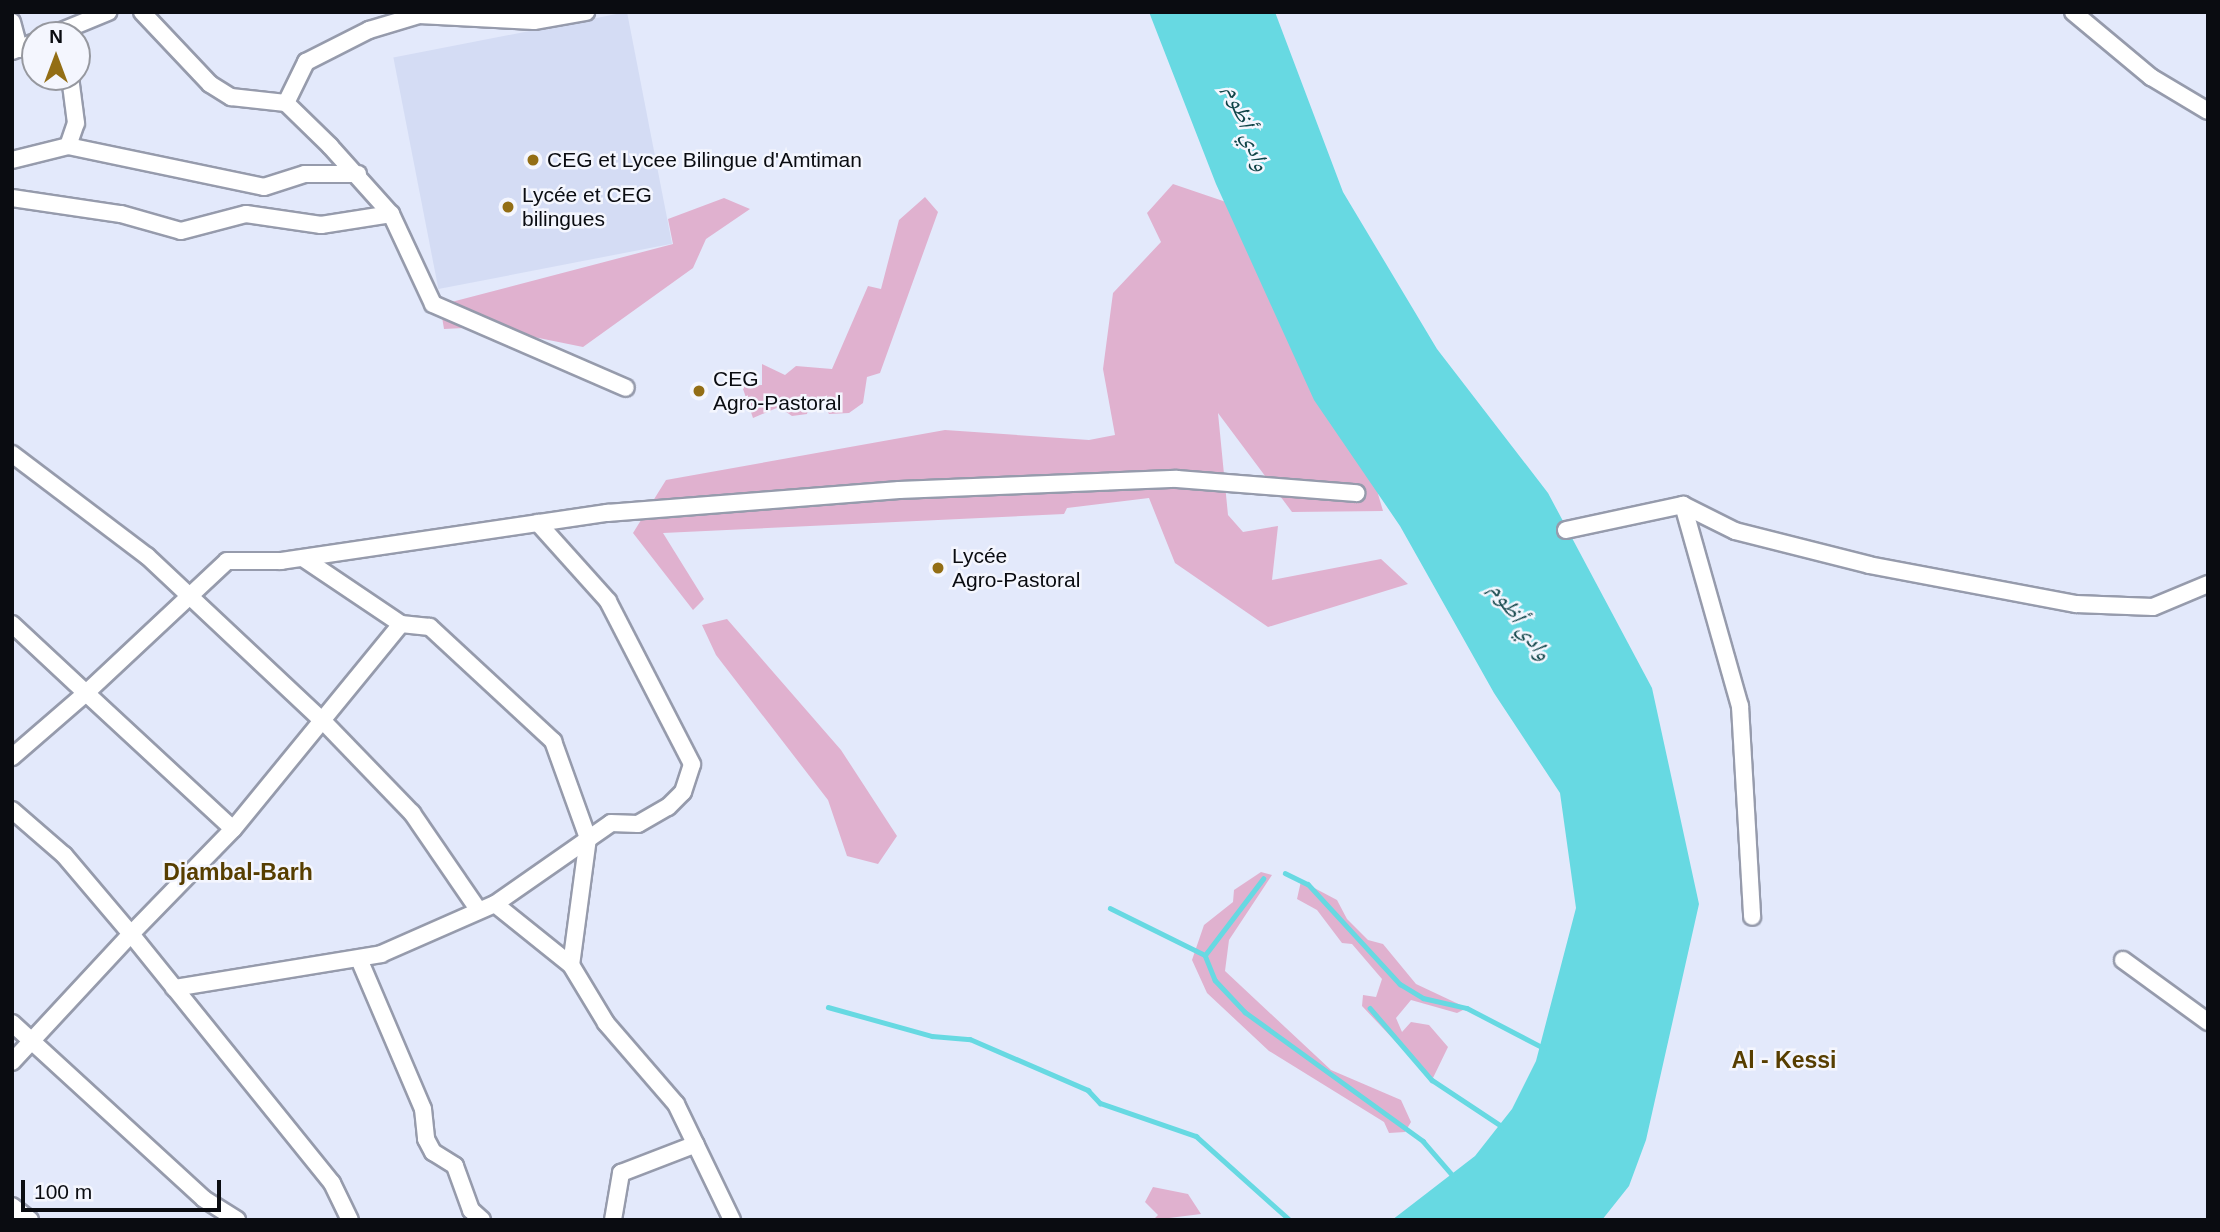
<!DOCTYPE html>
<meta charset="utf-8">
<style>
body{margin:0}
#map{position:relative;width:2220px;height:1232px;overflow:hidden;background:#e3e9fb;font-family:Helvetica,"Noto Naskh Arabic",sans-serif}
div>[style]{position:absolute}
.built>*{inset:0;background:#d4dcf4;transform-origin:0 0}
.green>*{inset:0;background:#e0b1cf}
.water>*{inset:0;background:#67d9e2}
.stream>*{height:4.5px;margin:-2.25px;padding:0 2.25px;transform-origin:2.25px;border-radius:2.25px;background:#67d9e2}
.roads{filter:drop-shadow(2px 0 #969bac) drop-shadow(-2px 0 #969bac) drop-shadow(0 2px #969bac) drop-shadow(0 -2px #969bac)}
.minor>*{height:16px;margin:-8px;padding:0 8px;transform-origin:8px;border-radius:8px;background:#fff}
.dots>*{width:19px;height:19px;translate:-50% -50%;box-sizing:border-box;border:4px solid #f4f6fe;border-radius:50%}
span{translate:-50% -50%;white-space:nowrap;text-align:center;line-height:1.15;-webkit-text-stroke:5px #f4f6fe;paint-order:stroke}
.poi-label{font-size:21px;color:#0a0c11}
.left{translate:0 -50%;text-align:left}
.water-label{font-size:23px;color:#0f4448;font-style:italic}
.neighbourhood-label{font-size:23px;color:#573e00;font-weight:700}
.frame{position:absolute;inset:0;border:14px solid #0a0c11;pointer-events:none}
.north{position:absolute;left:21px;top:21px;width:70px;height:70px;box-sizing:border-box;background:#f4f6fe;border:2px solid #96989f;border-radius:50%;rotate:0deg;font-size:19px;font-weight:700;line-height:28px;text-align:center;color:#0a0c11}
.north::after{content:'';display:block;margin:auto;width:24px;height:32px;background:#936e15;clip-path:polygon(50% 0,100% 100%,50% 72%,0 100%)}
.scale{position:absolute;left:21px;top:1180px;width:200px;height:32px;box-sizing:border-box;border:4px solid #0a0c11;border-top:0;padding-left:9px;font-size:21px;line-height:24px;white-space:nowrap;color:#0a0c11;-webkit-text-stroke:5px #f4f6fe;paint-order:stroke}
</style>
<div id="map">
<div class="built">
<i style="left:627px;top:12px;width:236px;height:238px;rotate:79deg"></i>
</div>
<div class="green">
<i style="clip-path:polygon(1173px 184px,1226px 202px,1371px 470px,1383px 511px,1292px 512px,1218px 413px,1228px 515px,1243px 532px,1278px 526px,1272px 580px,1381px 559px,1408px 584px,1268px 627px,1175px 563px,1149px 498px,1067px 508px,1064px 514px,663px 533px,704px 599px,693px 610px,633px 533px,666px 480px,945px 430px,1089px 440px,1115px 435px,1103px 369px,1113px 293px,1161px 242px,1147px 213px)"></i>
<i style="clip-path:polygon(925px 197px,938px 212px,880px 373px,867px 377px,863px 403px,849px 413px,829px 414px,819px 397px,810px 400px,807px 414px,792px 416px,779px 407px,753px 418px,742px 386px,762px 385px,762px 364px,785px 375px,796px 366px,832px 369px,868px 286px,881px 289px,899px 220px)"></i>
<i style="clip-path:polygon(724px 198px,750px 209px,706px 239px,693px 268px,583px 347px,484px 327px,444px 329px,440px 305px,673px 244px,668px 219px)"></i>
<i style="clip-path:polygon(727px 619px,841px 750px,897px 836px,878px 864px,847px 856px,828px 800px,716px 655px,702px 625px)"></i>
<i style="clip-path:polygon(1261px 872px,1272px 875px,1229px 940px,1225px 971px,1331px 1070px,1401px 1100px,1411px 1122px,1405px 1132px,1389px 1133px,1384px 1122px,1269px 1051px,1207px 993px,1192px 960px,1204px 925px,1233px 902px,1234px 890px)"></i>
<i style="clip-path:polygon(1301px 881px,1337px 900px,1347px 919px,1368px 940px,1383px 944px,1416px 984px,1467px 1008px,1457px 1013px,1411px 1000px,1396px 1018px,1402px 1032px,1411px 1022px,1429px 1025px,1448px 1047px,1432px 1080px,1362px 1006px,1363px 995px,1376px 997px,1382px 979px,1352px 944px,1342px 943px,1317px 910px,1297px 899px)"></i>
<i style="clip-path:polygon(1153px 1187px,1188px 1194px,1201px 1214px,1153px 1220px,1158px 1215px,1145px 1202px)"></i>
</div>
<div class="water">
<i style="clip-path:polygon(1149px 12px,1275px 12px,1343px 192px,1437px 349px,1548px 493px,1652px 688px,1699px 904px,1646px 1140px,1629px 1186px,1602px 1220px,1392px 1220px,1475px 1156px,1512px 1109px,1536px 1061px,1576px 908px,1560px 793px,1494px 693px,1400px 526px,1314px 400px,1216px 184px)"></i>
</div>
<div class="stream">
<i style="left:1285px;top:873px;width:25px;rotate:26deg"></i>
<i style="left:1308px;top:884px;width:136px;rotate:47.4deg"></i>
<i style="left:1400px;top:984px;width:27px;rotate:31deg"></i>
<i style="left:1423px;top:998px;width:45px;rotate:12.8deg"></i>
<i style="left:1467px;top:1008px;width:87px;rotate:27.5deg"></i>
<i style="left:1110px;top:908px;width:106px;rotate:26.3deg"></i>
<i style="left:1205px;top:955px;width:27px;rotate:68deg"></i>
<i style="left:1215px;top:980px;width:44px;rotate:46.8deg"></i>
<i style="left:1245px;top:1012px;width:220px;rotate:35.9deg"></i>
<i style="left:1423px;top:1141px;width:49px;rotate:49.1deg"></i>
<i style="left:1205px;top:955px;width:96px;rotate:-52.7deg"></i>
<i style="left:828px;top:1007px;width:108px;rotate:15.6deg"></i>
<i style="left:932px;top:1036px;width:38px;rotate:5deg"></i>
<i style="left:970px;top:1039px;width:129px;rotate:23.4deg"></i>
<i style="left:1088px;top:1090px;width:18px;rotate:47deg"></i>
<i style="left:1100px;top:1103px;width:102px;rotate:19deg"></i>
<i style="left:1196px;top:1136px;width:126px;rotate:41.8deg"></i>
<i style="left:1370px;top:1008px;width:95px;rotate:49.3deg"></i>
<i style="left:1432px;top:1080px;width:85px;rotate:33.5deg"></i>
</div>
<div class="roads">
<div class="minor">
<i style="left:142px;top:12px;width:99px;rotate:46.6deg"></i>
<i style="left:210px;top:84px;width:25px;rotate:32deg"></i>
<i style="left:231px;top:97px;width:55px;rotate:6.2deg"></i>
<i style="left:286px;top:103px;width:62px;rotate:44.3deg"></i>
<i style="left:330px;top:146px;width:91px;rotate:48.1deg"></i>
<i style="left:391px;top:214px;width:99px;rotate:65deg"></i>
<i style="left:433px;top:304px;width:210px;rotate:23.5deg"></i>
<i style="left:2073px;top:12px;width:102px;rotate:39.8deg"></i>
<i style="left:2151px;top:77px;width:66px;rotate:30.8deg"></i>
<i style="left:12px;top:22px;width:28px;rotate:75deg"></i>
<i style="left:52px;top:35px;width:61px;rotate:-22.3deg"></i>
<i style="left:12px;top:51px;width:25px;rotate:-21deg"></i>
<i style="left:286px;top:103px;width:46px;rotate:-64deg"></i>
<i style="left:306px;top:62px;width:71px;rotate:-26.9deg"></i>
<i style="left:369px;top:30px;width:52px;rotate:-16.7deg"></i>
<i style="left:419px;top:15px;width:115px;rotate:3deg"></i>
<i style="left:534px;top:21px;width:53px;rotate:-9.8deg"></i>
<i style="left:68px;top:146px;width:200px;rotate:11.8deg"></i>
<i style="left:264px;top:187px;width:43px;rotate:-17.6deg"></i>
<i style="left:305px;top:174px;width:53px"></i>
<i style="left:12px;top:160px;width:58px;rotate:-14deg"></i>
<i style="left:68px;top:146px;width:24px;rotate:-71deg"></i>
<i style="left:76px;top:123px;width:46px;rotate:-97.4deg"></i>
<i style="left:12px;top:198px;width:110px;rotate:8.4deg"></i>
<i style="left:121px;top:214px;width:62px;rotate:15.8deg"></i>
<i style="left:181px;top:231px;width:67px;rotate:-14.7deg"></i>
<i style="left:246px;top:214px;width:76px;rotate:8.3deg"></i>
<i style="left:321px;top:225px;width:71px;rotate:-8.9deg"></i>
<i style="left:12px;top:454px;width:169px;rotate:37.1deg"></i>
<i style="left:147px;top:556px;width:243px;rotate:43.2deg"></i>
<i style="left:324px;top:722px;width:127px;rotate:46deg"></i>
<i style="left:412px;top:813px;width:115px;rotate:55.6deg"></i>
<i style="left:1683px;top:505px;width:58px;rotate:26.6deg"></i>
<i style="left:1735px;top:531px;width:138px;rotate:14.2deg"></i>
<i style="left:1869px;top:565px;width:211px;rotate:10.7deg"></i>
<i style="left:2076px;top:604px;width:77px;rotate:2.2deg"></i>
<i style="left:2153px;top:607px;width:60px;rotate:-22.7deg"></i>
<i style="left:1566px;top:530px;width:120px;rotate:-12.1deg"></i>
<i style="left:1683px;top:505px;width:209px;rotate:74.2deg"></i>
<i style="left:1740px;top:706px;width:211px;rotate:86.7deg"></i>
<i style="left:303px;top:558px;width:118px;rotate:34deg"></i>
<i style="left:401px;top:624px;width:265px;rotate:129.3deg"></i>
<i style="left:233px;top:829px;width:200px;rotate:-137.2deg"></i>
<i style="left:86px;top:693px;width:193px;rotate:-43.1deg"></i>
<i style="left:227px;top:561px;width:54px"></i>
<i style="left:281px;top:561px;width:330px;rotate:-8.4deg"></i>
<i style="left:607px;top:513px;width:293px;rotate:-4.5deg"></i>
<i style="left:899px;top:490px;width:278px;rotate:-2.3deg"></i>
<i style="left:1177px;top:479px;width:180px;rotate:4.5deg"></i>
<i style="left:12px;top:624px;width:101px;rotate:43deg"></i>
<i style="left:86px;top:693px;width:98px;rotate:139.1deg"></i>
<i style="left:401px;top:624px;width:29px;rotate:6deg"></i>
<i style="left:430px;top:627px;width:168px;rotate:42.8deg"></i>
<i style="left:553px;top:741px;width:103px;rotate:70.2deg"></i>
<i style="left:588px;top:838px;width:128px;rotate:97.6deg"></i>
<i style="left:571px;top:965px;width:68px;rotate:58.9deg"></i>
<i style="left:606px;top:1023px;width:107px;rotate:49.2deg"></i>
<i style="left:676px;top:1104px;width:129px;rotate:64.2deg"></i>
<i style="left:12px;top:810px;width:69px;rotate:40.9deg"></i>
<i style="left:64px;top:855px;width:104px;rotate:49.7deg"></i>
<i style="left:131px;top:934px;width:146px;rotate:-45.8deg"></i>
<i style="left:495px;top:904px;width:141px;rotate:-34.9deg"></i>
<i style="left:611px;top:823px;width:27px;rotate:2deg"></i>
<i style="left:638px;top:824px;width:34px;rotate:-30deg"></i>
<i style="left:668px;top:807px;width:21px;rotate:-45deg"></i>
<i style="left:683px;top:792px;width:29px;rotate:-72deg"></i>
<i style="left:692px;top:764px;width:183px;rotate:-117.3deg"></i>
<i style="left:608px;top:601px;width:105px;rotate:-131.9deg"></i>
<i style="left:359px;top:959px;width:163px;rotate:66.9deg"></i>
<i style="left:423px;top:1109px;width:30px;rotate:84deg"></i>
<i style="left:426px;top:1139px;width:15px;rotate:62deg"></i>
<i style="left:433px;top:1152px;width:26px;rotate:32deg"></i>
<i style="left:455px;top:1166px;width:47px;rotate:70deg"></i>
<i style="left:471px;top:1210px;width:15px;rotate:42deg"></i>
<i style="left:2123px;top:960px;width:105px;rotate:36.1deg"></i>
<i style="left:174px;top:988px;width:210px;rotate:-9.3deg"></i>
<i style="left:381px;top:954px;width:124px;rotate:-23.7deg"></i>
<i style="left:495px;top:904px;width:97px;rotate:38.8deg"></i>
<i style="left:12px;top:1023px;width:260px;rotate:42.5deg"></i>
<i style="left:204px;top:1199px;width:39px;rotate:32deg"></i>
<i style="left:12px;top:1062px;width:175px;rotate:-47.1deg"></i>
<i style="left:131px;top:934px;width:320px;rotate:51.1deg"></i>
<i style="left:332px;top:1183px;width:41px;rotate:64.1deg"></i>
<i style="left:12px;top:1206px;width:23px;rotate:38deg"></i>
<i style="left:613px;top:1220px;width:48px;rotate:-80.3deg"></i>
<i style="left:621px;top:1173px;width:80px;rotate:-21.1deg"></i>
</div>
</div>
<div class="dots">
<i style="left:533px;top:160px;background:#936e15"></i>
<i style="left:508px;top:207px;background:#936e15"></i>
<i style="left:699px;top:391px;background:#936e15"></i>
<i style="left:938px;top:568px;background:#936e15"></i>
</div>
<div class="poi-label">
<span class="left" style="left:547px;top:160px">CEG et Lycee Bilingue d'Amtiman</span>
<span class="left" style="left:522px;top:207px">Lycée et CEG<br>bilingues</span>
<span class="left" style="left:713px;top:391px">CEG<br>Agro-Pastoral</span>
<span class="left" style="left:952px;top:568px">Lycée<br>Agro-Pastoral</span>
</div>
<div class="water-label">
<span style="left:1248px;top:128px;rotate:70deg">وادي أظوم</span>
<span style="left:1521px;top:621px;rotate:55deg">وادي أظوم</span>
</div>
<div class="neighbourhood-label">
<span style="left:238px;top:872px">Djambal-Barh</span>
<span style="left:1784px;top:1060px">Al - Kessi</span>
</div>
<div class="frame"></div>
<div class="north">N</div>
<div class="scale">100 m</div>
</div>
